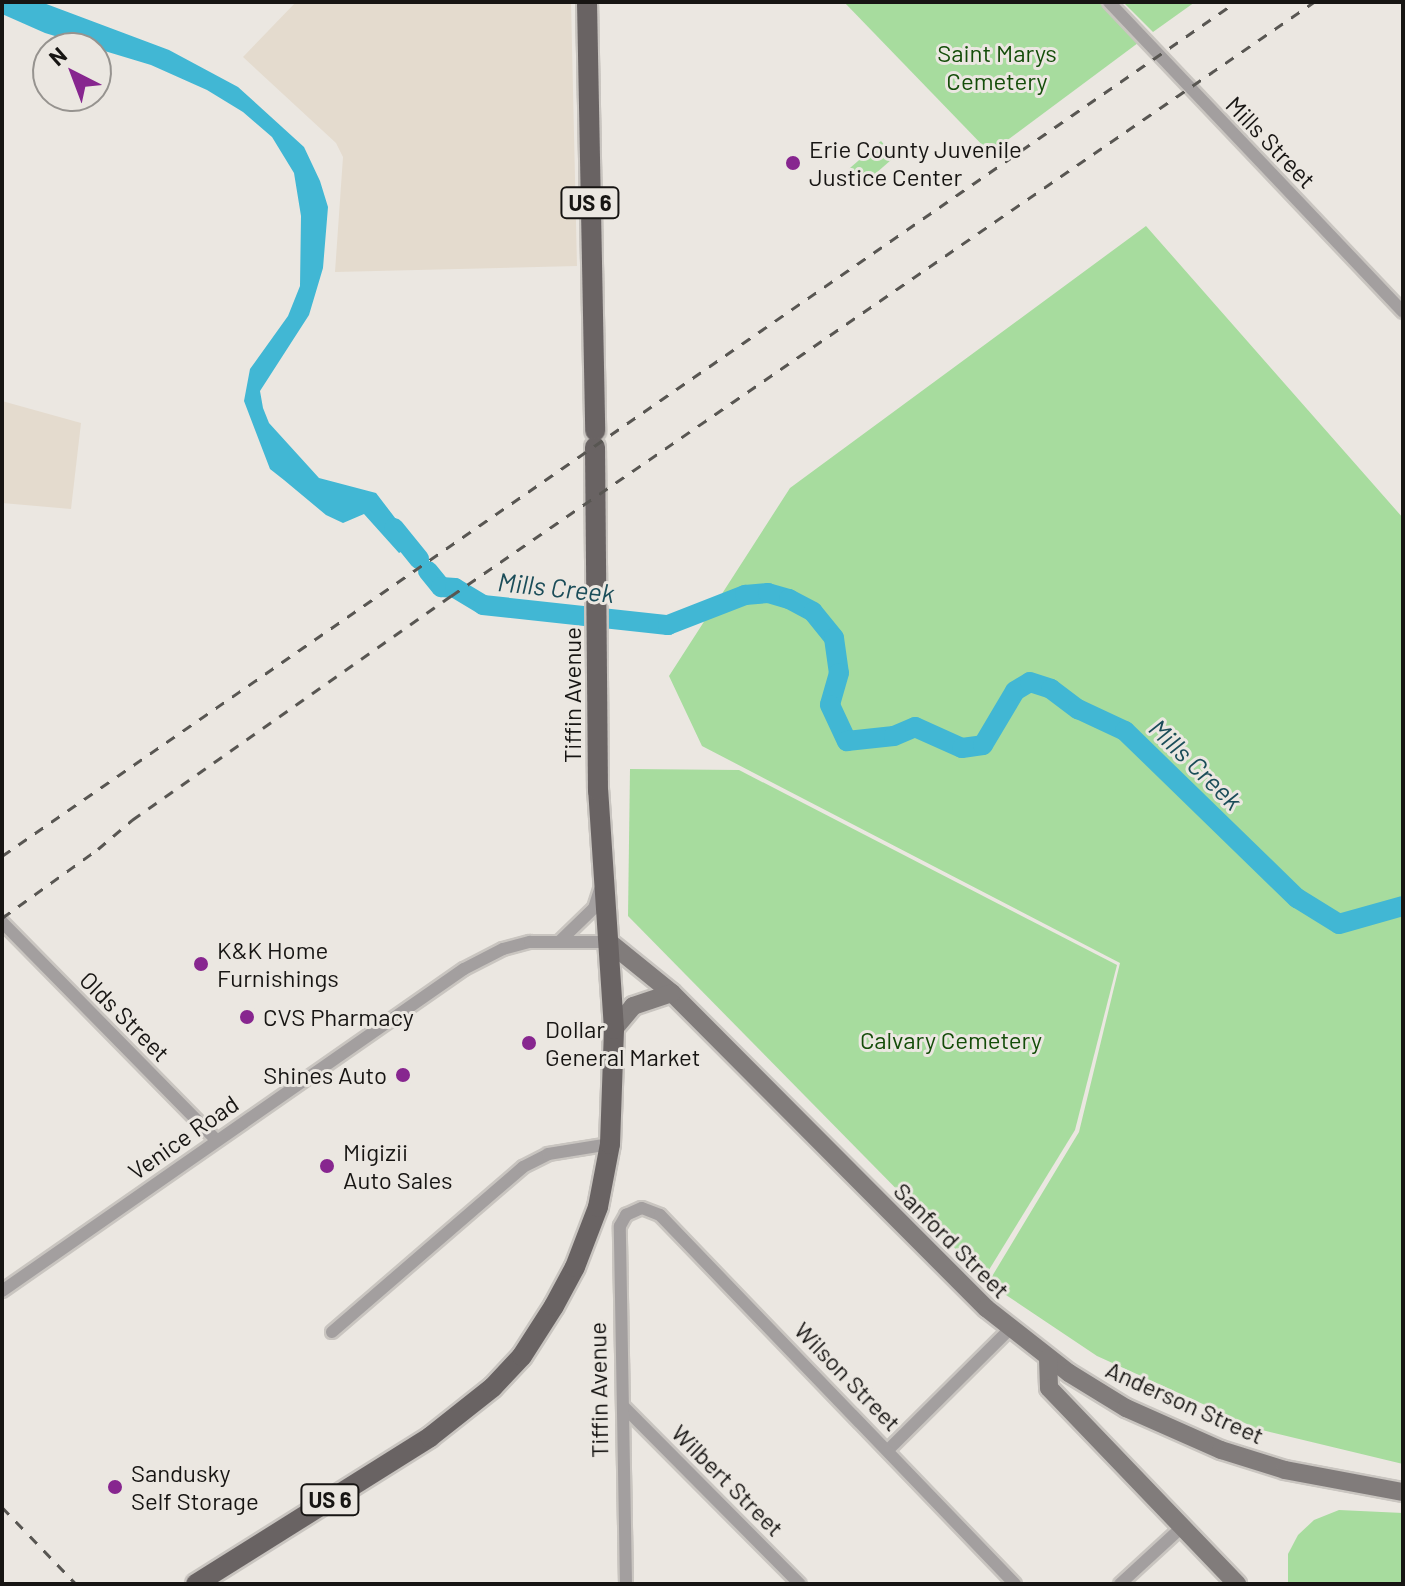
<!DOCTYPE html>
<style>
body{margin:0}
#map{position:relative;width:1405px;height:1586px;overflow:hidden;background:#ebe7e1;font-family:Barlow,sans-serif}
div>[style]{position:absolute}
.built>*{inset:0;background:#e4dbce}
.green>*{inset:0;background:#a7dc9e;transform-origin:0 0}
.water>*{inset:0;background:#41b7d4}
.river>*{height:20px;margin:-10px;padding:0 10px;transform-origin:10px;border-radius:10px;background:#41b7d4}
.roads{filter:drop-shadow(2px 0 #c9c5c0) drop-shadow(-2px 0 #c9c5c0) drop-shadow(0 2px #c9c5c0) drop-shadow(0 -2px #c9c5c0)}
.street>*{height:12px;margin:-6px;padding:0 6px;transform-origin:6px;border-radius:6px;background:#a39f9f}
.secondary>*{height:18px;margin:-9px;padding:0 9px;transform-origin:9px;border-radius:9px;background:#817c7b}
.primary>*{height:20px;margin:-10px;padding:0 10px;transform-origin:10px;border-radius:10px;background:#696363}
.rail>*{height:3px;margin-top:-1.5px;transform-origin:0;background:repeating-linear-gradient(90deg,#585652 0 10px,transparent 0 20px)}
.dots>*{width:22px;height:22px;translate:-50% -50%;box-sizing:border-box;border:4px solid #ebe7e1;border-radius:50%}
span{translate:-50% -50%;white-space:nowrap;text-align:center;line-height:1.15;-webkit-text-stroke:6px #ebe7e1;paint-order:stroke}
.shield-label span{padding:2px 6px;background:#ebe7e1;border:2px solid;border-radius:6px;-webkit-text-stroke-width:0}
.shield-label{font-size:22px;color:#171513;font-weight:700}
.park-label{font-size:24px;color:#144d09}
.street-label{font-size:24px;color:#171513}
.poi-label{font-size:24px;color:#171513}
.left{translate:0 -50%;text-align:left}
.right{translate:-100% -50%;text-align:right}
.water-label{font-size:26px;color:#1b4d59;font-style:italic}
.frame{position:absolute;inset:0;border:4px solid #171513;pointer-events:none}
.north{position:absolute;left:32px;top:32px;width:80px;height:80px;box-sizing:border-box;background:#ebe7e1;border:2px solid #96938f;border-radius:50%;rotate:318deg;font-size:22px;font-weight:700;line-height:32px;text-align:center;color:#171513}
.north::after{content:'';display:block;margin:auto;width:28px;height:36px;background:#87268f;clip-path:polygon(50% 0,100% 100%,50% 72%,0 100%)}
</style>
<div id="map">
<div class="built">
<i style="clip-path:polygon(296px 2px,571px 2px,577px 266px,335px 272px,343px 157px,336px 143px,243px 57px)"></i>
<i style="clip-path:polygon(2px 401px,81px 423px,71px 509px,2px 503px)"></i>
</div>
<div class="green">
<i style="clip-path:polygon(844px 2px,1099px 2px,1138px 43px,990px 153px)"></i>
<i style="clip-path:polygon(1123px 2px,1195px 2px,1153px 32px)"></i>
<i style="left:881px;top:141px;width:21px;height:43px;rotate:49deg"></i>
<i style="clip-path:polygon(1146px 226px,1403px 518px,1403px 1464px,1258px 1429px,1097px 1356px,988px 1283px,1079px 1132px,1120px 963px,702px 746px,669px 676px,790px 488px)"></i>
<i style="clip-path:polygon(630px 769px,739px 770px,1117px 965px,1075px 1130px,984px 1278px,628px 916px)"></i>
<i style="clip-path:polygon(1339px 1510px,1403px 1513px,1403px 1584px,1288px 1584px,1288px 1554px,1298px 1535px,1314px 1520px)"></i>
</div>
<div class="water">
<i style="clip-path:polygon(2px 2px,41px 2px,169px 50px,238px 87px,304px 147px,320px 181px,328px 207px,323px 268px,309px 315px,260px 391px,263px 408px,269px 423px,319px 478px,376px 493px,415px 544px,399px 553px,364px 514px,343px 523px,326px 515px,284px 480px,270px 469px,244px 401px,250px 369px,288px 316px,300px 286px,301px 216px,294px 173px,272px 137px,243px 112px,207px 90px,151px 65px,45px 33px,2px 14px)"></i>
</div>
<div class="river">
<i style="left:394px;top:528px;width:40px;rotate:51deg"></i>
<i style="left:428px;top:571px;width:21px;rotate:51deg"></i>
<i style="left:441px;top:587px;width:14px;rotate:4deg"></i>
<i style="left:455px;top:588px;width:33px;rotate:31deg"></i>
<i style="left:483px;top:605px;width:186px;rotate:6.2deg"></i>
<i style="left:668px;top:625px;width:83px;rotate:-21.3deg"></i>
<i style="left:745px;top:595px;width:23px;rotate:-5deg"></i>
<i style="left:768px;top:593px;width:22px;rotate:16deg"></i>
<i style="left:789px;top:599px;width:27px;rotate:28deg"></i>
<i style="left:813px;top:612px;width:33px;rotate:51deg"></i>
<i style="left:834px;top:638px;width:35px;rotate:82deg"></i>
<i style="left:839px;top:673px;width:33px;rotate:106deg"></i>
<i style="left:830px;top:705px;width:40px;rotate:65deg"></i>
<i style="left:847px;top:741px;width:47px;rotate:-6.1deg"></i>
<i style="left:894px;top:736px;width:23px;rotate:-23deg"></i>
<i style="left:915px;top:727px;width:51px;rotate:24.1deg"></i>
<i style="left:962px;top:748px;width:21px;rotate:-8deg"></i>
<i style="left:983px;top:745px;width:63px;rotate:-59.3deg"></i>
<i style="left:1015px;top:691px;width:17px;rotate:-31deg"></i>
<i style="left:1030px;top:682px;width:22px;rotate:18deg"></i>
<i style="left:1051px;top:689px;width:34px;rotate:37deg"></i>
<i style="left:1078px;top:709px;width:52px;rotate:25.1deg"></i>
<i style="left:1125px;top:731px;width:240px;rotate:44.2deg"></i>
<i style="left:1297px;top:898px;width:49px;rotate:31.8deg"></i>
<i style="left:1339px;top:924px;width:66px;rotate:-15.7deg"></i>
</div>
<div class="roads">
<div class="street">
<i style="left:1109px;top:2px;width:427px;rotate:46.5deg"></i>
<i style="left:2px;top:922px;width:305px;rotate:45.5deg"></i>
<i style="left:561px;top:940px;width:46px;rotate:-44.1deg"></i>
<i style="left:594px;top:908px;width:19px;rotate:-72deg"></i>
<i style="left:2px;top:1291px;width:563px;rotate:-34.88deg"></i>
<i style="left:464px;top:969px;width:44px;rotate:-27.1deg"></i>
<i style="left:503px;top:949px;width:28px;rotate:-15deg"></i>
<i style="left:530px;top:942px;width:79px"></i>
<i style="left:332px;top:1332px;width:252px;rotate:-40.8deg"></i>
<i style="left:523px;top:1167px;width:28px;rotate:-27deg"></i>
<i style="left:548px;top:1154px;width:63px;rotate:-9.2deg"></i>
<i style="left:625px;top:1408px;width:248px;rotate:45.2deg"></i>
<i style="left:889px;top:1449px;width:169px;rotate:-44.8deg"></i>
<i style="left:626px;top:1584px;width:358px;rotate:-91deg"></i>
<i style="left:620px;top:1226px;width:13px;rotate:-61deg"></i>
<i style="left:626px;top:1215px;width:17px;rotate:-24deg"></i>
<i style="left:642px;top:1208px;width:19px;rotate:21deg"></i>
<i style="left:660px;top:1215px;width:512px;rotate:46.11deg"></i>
<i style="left:1120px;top:1584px;width:84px;rotate:-42.6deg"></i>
</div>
<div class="secondary">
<i style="left:609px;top:942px;width:81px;rotate:39deg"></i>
<i style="left:672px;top:993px;width:445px;rotate:45.1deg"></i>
<i style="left:986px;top:1308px;width:105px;rotate:38.1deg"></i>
<i style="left:1069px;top:1373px;width:67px;rotate:31.6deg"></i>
<i style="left:1126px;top:1408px;width:104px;rotate:23.9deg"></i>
<i style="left:1221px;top:1450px;width:67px;rotate:17.4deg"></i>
<i style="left:1285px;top:1470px;width:120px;rotate:10.6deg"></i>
<i style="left:614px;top:1029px;width:30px;rotate:-50deg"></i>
<i style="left:633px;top:1006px;width:41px;rotate:-18.4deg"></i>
<i style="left:1048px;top:1358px;width:30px;rotate:88deg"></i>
<i style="left:1049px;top:1388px;width:272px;rotate:46.2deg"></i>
</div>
<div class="primary">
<i style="left:587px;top:2px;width:429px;rotate:88.9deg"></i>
<i style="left:196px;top:1584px;width:276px;rotate:-32.1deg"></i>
<i style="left:430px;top:1437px;width:80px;rotate:-38.4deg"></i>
<i style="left:493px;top:1387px;width:42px;rotate:-46.9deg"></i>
<i style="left:522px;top:1356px;width:59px;rotate:-57.4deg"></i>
<i style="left:554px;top:1306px;width:44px;rotate:-61.7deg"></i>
<i style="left:575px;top:1267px;width:64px;rotate:-69deg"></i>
<i style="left:598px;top:1207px;width:64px;rotate:-79.2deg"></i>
<i style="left:610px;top:1144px;width:115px;rotate:-88deg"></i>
<i style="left:614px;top:1029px;width:239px;rotate:-93.8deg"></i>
<i style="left:598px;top:791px;width:344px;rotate:-90.5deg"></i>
</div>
</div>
<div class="rail">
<i style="left:2px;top:856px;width:1501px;rotate:-34.69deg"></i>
<i style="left:2px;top:918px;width:118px;rotate:-35.7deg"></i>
<i style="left:98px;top:849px;width:45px;rotate:-40.5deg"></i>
<i style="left:132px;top:820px;width:390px;rotate:-35.1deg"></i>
<i style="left:451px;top:596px;width:1048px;rotate:-34.54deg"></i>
<i style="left:2px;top:1507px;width:107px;rotate:46.1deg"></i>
</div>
<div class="dots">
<i style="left:793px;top:163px;background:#87268f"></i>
<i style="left:201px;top:964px;background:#87268f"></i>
<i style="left:247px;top:1017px;background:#87268f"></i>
<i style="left:529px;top:1043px;background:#87268f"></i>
<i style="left:403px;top:1075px;background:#87268f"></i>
<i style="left:327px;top:1166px;background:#87268f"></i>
<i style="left:115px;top:1487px;background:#87268f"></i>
</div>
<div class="shield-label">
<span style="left:590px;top:203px">US 6</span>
<span style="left:330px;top:1500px">US 6</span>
</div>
<div class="park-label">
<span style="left:997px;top:67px">Saint Marys<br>Cemetery</span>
<span style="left:951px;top:1040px">Calvary Cemetery</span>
</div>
<div class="street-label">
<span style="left:1271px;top:142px;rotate:46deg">Mills Street</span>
<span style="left:572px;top:695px;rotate:-90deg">Tiffin Avenue</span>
<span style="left:125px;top:1016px;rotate:45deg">Olds Street</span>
<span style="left:183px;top:1137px;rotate:-35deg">Venice Road</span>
<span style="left:952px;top:1240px;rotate:45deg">Sanford Street</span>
<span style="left:848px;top:1376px;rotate:46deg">Wilson Street</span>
<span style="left:598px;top:1390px;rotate:-91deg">Tiffin Avenue</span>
<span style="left:1185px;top:1402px;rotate:24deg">Anderson Street</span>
<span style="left:728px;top:1480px;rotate:45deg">Wilbert Street</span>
</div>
<div class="poi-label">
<span class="left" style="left:809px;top:163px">Erie County Juvenile<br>Justice Center</span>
<span class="left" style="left:217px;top:964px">K&amp;K Home<br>Furnishings</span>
<span class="left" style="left:263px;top:1017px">CVS Pharmacy</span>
<span class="left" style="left:545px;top:1043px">Dollar<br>General Market</span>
<span class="right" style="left:387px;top:1075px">Shines Auto</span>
<span class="left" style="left:343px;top:1166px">Migizii<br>Auto Sales</span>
<span class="left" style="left:131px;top:1487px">Sandusky<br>Self Storage</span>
</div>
<div class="water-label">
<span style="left:556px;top:587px;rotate:6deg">Mills Creek</span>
<span style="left:1196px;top:764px;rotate:44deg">Mills Creek</span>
</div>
<div class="frame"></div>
<div class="north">N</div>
</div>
